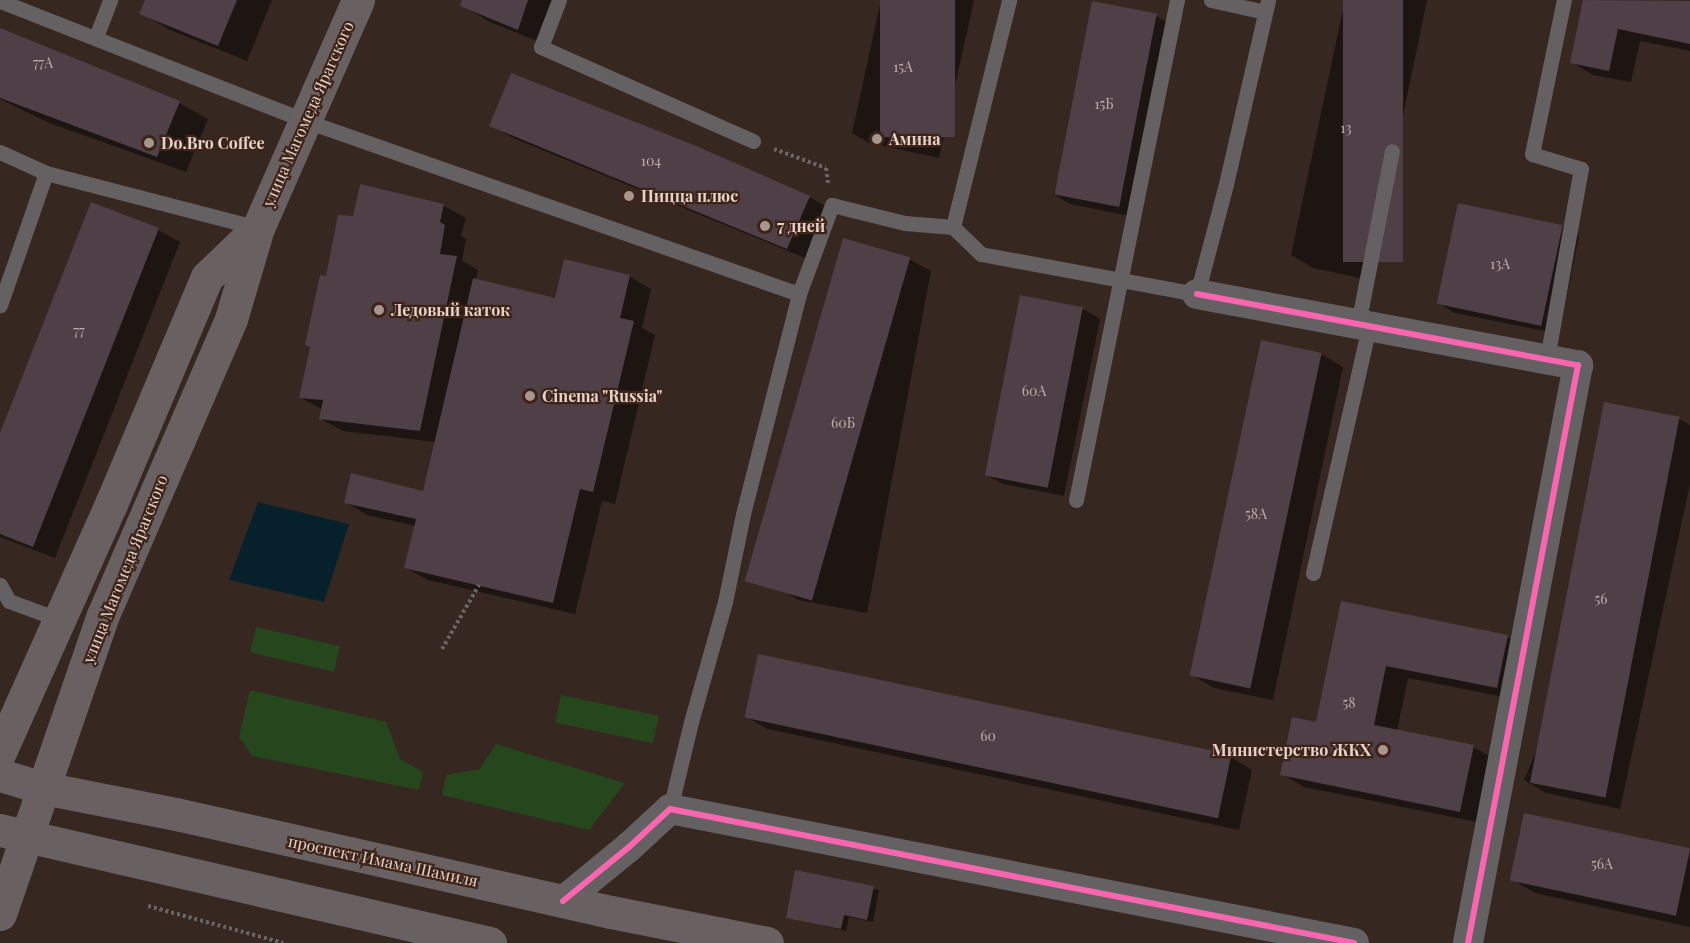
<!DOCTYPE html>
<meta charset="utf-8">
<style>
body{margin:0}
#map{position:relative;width:1690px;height:943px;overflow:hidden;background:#362820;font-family:"Playfair Display",serif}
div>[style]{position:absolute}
.green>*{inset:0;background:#26461e;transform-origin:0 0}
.water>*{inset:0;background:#06212c}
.shadow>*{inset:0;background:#0007}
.building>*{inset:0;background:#4f3f46;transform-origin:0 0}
.path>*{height:4px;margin-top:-2px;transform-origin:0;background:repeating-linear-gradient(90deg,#6a6565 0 3px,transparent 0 6px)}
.service>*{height:15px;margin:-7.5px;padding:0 7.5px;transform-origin:7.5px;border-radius:7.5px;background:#656061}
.minor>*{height:30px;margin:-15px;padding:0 15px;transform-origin:15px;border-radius:15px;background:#656061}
.primary>*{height:33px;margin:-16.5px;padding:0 16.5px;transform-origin:16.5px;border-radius:16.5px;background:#696061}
.cycleway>*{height:6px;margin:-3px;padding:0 3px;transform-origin:3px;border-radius:3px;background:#f766af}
.dots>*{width:16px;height:16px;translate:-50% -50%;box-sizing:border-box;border:3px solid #3e2418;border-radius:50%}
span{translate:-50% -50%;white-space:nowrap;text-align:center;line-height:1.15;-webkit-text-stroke:4.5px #3e2418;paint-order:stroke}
.number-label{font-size:14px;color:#bfadaa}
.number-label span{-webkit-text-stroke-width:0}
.street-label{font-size:16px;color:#e4d2cb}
.poi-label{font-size:16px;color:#e4d2cb;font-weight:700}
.left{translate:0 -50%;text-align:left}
.right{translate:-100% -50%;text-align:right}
</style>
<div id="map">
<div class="green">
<i style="left:256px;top:627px;width:86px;height:26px;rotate:13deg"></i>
<i style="clip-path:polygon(250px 690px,386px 722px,400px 759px,423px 772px,419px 790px,252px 756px,239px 737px)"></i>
<i style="left:561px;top:695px;width:100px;height:28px;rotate:12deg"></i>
<i style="clip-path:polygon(496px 744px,625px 783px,589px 830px,442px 795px,446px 775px,480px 769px)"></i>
</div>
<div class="water">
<i style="clip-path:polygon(258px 502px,349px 524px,324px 602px,229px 580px)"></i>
</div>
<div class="shadow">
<i style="clip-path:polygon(146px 0,272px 0,247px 61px,170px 30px,141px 13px)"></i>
<i style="clip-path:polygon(464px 0,563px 0,547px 45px,490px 22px,462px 5px)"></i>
<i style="clip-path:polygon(881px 0,974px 0,939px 158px,869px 143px,852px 133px)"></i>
<i style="clip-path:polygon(1345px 0,1427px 0,1369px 280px,1313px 268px,1291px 255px)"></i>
<i style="clip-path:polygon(1584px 0,1690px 2px,1690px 51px,1640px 41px,1631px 82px,1593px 75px,1571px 62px)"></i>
<i style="clip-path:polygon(1156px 16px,1173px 26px,1134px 217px,1070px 204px,1053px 194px)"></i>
<i style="clip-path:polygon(0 30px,179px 103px,208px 119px,186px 172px,47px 122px,0 99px)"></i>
<i style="clip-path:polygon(491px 126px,809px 197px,831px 209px,810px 260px,513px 138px)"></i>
<i style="clip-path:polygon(361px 186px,444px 206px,466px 218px,461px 236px,466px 239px,462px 261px,478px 270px,476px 281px,556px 299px,629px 276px,651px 289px,642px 328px,655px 335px,615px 504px,602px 501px,575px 614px,428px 580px,406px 568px,416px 526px,367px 515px,345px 502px,424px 492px,436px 442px,343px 431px,321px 419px,323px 410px,301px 398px,327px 278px,354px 218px)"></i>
<i style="clip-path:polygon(1562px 226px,1579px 236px,1559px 334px,1455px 313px,1438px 303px)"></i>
<i style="clip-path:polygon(158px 230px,180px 242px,55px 558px,0 537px,0 437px)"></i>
<i style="clip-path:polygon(909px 259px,931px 271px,867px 613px,798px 600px,776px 587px)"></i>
<i style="clip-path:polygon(1021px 297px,1083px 309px,1100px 319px,1064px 496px,1003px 484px,986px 475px)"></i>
<i style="clip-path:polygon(1321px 354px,1343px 367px,1273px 700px,1214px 688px,1192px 675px)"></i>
<i style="clip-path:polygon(1679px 419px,1690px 425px,1690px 484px,1620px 809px,1546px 793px,1524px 780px)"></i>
<i style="clip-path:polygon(1342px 603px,1507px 637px,1529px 649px,1519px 700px,1408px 678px,1397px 731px,1473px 747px,1495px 759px,1482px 823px,1304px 787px,1282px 774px,1317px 724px)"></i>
<i style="clip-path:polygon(746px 717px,1231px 757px,1252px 770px,1239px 830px,768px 729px)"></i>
<i style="clip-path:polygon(1690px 849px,1690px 927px,1535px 893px,1513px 880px)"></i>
<i style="clip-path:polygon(796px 872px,879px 890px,873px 922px,849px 917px,846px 931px,787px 917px)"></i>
</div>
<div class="building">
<i style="clip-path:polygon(145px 0,237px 0,218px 46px,139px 14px)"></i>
<i style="clip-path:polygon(462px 0,528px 0,518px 30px,460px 6px)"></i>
<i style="left:880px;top:0;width:75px;height:137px"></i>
<i style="left:1343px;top:0;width:60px;height:262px"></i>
<i style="clip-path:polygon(1583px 0,1690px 1px,1690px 44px,1618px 29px,1609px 71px,1570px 63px)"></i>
<i style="left:1092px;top:1px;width:66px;height:197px;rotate:11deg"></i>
<i style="clip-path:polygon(0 28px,180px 101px,157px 157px,0 98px)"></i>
<i style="clip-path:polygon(511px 73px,694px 145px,810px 196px,787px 249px,489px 126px)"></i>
<i style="clip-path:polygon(360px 184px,444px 204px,440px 222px,445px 225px,440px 254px,457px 256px,420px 431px,319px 419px,323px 400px,299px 398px,310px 347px,305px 345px,320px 275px,326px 276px,338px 215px,353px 216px)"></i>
<i style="clip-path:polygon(91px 202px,159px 228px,33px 547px,0 534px,0 433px)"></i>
<i style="left:1458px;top:203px;width:107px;height:103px;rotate:12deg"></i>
<i style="left:843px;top:238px;width:70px;height:357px;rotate:16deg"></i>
<i style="clip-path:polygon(564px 259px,630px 275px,620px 318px,634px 321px,593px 492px,580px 489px,553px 603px,404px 568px,416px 519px,344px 503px,351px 473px,423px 491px,473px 278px,555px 298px)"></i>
<i style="left:1020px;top:295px;width:64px;height:184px;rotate:11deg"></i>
<i style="left:1261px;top:340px;width:62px;height:343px;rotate:12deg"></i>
<i style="left:1604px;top:402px;width:77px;height:388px;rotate:11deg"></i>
<i style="clip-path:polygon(1341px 601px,1508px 635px,1497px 688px,1386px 666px,1374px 725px,1474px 745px,1460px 812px,1280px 775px,1292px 717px,1316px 722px)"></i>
<i style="left:758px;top:654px;width:484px;height:65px;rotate:12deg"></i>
<i style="left:1524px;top:813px;width:170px;height:69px;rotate:12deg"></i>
<i style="clip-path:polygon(795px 870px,874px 886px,867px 920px,844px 915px,841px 929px,786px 918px)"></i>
</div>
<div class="path">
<i style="left:774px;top:149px;width:55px;rotate:20.1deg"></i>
<i style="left:826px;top:168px;width:15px;rotate:82deg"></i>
<i style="left:442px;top:649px;width:74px;rotate:-60deg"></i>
<i style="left:148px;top:906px;width:140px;rotate:15.3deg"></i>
</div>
<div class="service">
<i style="left:559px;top:0;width:50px;rotate:111deg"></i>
<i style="left:541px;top:47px;width:232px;rotate:23.9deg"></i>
<i style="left:1211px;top:0;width:55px;rotate:12.5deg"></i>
<i style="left:0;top:1px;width:329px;rotate:21.4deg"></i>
<i style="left:306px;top:121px;width:522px;rotate:19.34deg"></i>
<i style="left:96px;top:37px;width:40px;rotate:-69deg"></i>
<i style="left:0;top:152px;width:51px;rotate:24.5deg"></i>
<i style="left:46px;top:173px;width:140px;rotate:109.2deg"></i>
<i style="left:46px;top:173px;width:219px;rotate:14.5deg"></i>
<i style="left:953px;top:227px;width:234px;rotate:-76.1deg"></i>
<i style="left:1358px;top:324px;width:176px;rotate:-78.9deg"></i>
<i style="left:1547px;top:359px;width:193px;rotate:-79.9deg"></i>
<i style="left:1581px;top:169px;width:51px;rotate:-163deg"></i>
<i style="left:1532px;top:154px;width:157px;rotate:-78.3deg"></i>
<i style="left:1076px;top:500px;width:510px;rotate:-78.58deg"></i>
<i style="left:1313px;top:573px;width:253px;rotate:-77.2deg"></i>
<i style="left:0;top:585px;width:18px;rotate:61deg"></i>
<i style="left:9px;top:601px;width:52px;rotate:20.2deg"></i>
<i style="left:670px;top:809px;width:89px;rotate:-76.4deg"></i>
<i style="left:691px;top:722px;width:125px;rotate:-74.2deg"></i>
<i style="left:725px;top:602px;width:90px;rotate:-78.4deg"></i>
<i style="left:743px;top:514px;width:227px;rotate:-75.7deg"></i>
<i style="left:799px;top:294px;width:95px;rotate:-69.7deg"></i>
<i style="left:832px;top:205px;width:75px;rotate:13.9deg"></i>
<i style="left:905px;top:223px;width:48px;rotate:4.8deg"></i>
<i style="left:953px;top:227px;width:39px;rotate:44deg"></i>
<i style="left:981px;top:254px;width:220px;rotate:10.5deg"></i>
<i style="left:1197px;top:294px;width:114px;rotate:-75.2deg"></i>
<i style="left:1226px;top:184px;width:189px;rotate:-77.1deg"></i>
</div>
<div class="minor">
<i style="left:1197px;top:294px;width:388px;rotate:10.6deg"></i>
<i style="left:1578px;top:365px;width:588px;rotate:100.78deg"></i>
<i style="left:563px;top:901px;width:85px;rotate:-39.3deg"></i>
<i style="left:629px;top:847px;width:56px;rotate:-42.8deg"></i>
<i style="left:670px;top:809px;width:697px;rotate:11.08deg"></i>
</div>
<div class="primary">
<i style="left:0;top:752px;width:272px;rotate:-65.9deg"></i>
<i style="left:111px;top:504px;width:246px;rotate:-67.1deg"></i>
<i style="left:207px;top:277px;width:69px;rotate:-43.8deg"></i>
<i style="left:0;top:775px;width:45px;rotate:16.8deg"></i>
<i style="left:43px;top:788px;width:136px;rotate:11.1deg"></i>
<i style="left:176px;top:814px;width:446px;rotate:12.7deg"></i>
<i style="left:611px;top:912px;width:159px;rotate:11.2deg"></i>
<i style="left:0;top:830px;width:503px;rotate:12.99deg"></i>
<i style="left:0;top:914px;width:316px;rotate:-71deg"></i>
<i style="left:103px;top:615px;width:322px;rotate:-66.6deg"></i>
<i style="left:231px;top:319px;width:95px;rotate:-73.5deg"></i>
<i style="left:258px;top:228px;width:249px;rotate:-66.3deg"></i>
</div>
<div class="cycleway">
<i style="left:1197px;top:294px;width:388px;rotate:10.6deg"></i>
<i style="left:1578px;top:365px;width:588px;rotate:100.78deg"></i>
<i style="left:563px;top:901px;width:85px;rotate:-39.3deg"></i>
<i style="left:629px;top:847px;width:56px;rotate:-42.8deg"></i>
<i style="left:670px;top:809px;width:697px;rotate:11.08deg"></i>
</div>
<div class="dots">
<i style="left:877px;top:139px;background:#a7968f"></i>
<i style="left:149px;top:143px;background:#a7968f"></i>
<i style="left:629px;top:196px;background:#a7968f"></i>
<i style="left:765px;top:226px;background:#a7968f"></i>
<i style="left:379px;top:310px;background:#a7968f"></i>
<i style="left:530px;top:396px;background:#a7968f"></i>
<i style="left:1383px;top:750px;background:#a7968f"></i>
</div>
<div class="number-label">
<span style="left:43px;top:63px">77А</span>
<span style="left:903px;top:67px">15А</span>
<span style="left:1104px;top:104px">15Б</span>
<span style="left:1346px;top:128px">13</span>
<span style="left:651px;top:161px">104</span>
<span style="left:1500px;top:264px">13А</span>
<span style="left:79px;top:331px">77</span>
<span style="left:1034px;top:391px">60А</span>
<span style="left:843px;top:423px">60Б</span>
<span style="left:1256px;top:514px">58А</span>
<span style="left:1601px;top:599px">56</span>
<span style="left:1349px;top:703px">58</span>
<span style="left:988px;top:736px">60</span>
<span style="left:1602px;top:864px">56А</span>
</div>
<div class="street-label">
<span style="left:308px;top:114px;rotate:-66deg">улица Магомеда Ярагского</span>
<span style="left:125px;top:569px;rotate:-68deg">улица Магомеда Ярагского</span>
<span style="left:383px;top:861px;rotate:12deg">проспект Имама Шамиля</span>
</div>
<div class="poi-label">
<span class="left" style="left:889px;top:139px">Амина</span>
<span class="left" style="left:161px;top:143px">Do.Bro Coffee</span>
<span class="left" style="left:641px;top:196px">Пицца плюс</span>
<span class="left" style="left:777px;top:226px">7 дней</span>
<span class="left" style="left:391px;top:310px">Ледовый каток</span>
<span class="left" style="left:542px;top:396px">Cinema "Russia"</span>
<span class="right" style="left:1371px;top:750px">Министерство ЖКХ</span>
</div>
</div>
